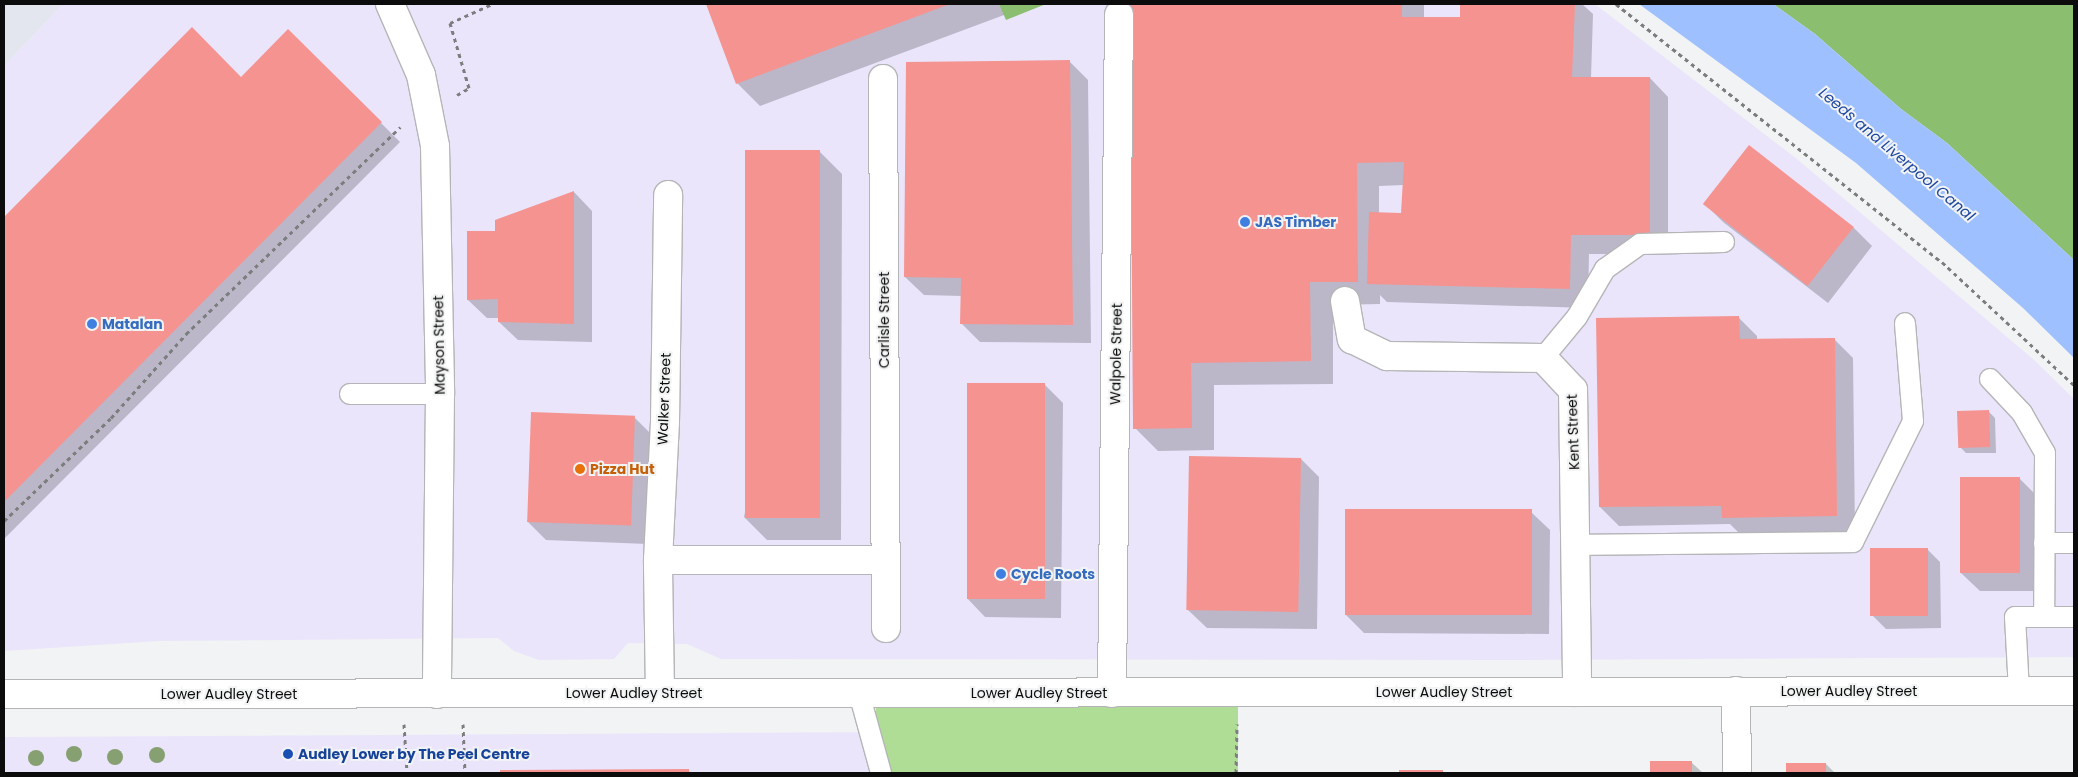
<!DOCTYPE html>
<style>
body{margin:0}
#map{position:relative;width:2078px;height:777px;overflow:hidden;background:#f2f3f4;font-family:Poppins,sans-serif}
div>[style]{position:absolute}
.commercial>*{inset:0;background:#eae5fb}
.built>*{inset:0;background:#e4e6ef}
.green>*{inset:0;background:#b0dd96;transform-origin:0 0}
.forest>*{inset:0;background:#8cbe6f}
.water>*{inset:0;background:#9ec0fe}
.shadow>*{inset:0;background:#0003}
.building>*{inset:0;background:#f59390;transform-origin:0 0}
.path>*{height:3px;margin-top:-1.5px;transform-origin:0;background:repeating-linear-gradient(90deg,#7c7d7d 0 4px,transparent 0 8px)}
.roads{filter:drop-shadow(1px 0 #b5b5b7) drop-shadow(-1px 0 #b5b5b7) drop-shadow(0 1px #b5b5b7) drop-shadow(0 -1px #b5b5b7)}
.service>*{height:20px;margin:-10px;padding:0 10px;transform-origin:10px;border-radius:10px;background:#fff}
.minor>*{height:28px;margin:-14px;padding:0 14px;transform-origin:14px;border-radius:14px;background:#fff}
.trunk>*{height:28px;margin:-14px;padding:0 14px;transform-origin:14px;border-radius:14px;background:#fff}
.trees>*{width:16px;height:16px;margin:-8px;border-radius:50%;background:#87a072}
.dots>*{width:14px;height:14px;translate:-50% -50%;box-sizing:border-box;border:2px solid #f2f3f4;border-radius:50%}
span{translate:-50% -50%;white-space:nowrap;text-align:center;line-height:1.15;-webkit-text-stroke:4px #f2f3f4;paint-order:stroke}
.shop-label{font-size:14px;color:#366cbe;font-weight:700}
.left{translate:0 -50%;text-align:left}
.street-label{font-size:14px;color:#0c0c0c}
.food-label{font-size:14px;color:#c56008;font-weight:700}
.transit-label{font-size:14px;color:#164399;font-weight:700}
.water-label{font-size:15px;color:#1e49a1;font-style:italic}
.frame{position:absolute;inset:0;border:5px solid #0c0c0c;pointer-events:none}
</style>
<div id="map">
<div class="commercial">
<i style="clip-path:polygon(63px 4px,1595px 4px,1797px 159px,2033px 359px,2074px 399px,2074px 657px,1515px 660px,721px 659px,687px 644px,628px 643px,614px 659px,539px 660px,514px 651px,498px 638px,159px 641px,4px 651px,4px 66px)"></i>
<i style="clip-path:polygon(909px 732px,921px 773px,4px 773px,4px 737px,14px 737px)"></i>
</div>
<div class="built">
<i style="clip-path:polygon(4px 4px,63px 4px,4px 66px)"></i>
</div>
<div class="green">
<i style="left:876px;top:693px;width:362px;height:84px"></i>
</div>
<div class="forest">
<i style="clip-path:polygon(999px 4px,1046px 4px,1006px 20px)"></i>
<i style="clip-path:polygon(1773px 4px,2074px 4px,2074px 260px,1947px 143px,1901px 109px,1815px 34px)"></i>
</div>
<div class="water">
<i style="clip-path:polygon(1639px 4px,1773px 4px,1815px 34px,1901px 109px,1947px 143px,2074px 260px,2074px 358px,2023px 308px,1856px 163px)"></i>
</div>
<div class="shadow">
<i style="clip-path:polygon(707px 4px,999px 4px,1004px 15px,760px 106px,737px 83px)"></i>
<i style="clip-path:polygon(evenodd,1131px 4px,1424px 4px,1424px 18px,1461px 19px,1461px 4px,1582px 4px,1593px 14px,1591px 78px,1650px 78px,1668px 97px,1668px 254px,1589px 254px,1588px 308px,1387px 302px,1380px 295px,1380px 304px,1333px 305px,1333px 384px,1214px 385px,1214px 450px,1158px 451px,1135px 428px,1131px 4px,1404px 185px,1402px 214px,1379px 214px,1379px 186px,1404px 185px)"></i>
<i style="clip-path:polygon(192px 29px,241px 78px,288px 30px,400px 142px,4px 539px,4px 219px)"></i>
<i style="clip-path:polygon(1070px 62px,1088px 80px,1091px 343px,980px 342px,962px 324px,962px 296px,924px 295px,905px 277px)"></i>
<i style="clip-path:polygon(1749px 147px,1853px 227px,1872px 246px,1828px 303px,1723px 222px,1705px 204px)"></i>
<i style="clip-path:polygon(819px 151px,842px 174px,841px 540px,767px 540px,744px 517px)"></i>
<i style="clip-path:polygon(574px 192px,592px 211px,592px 342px,518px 340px,499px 322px,499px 318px,487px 318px,468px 300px)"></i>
<i style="clip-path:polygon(1739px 318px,1757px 336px,1757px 340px,1834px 339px,1853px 358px,1855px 534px,1742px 536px,1730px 524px,1619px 526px,1600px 507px)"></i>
<i style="clip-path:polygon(1044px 384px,1063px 403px,1061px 618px,985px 617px,967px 598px)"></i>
<i style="clip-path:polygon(1989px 412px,1995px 418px,1996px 453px,1966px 453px,1960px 447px)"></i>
<i style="clip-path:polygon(634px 417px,653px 436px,648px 544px,546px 540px,527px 521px)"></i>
<i style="clip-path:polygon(1300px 458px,1319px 477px,1317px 629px,1207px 628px,1188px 610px)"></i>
<i style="clip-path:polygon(2020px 479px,2038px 497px,2038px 591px,1980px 591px,1961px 573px)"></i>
<i style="clip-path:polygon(1531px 512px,1550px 530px,1549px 634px,1364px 633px,1345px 614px)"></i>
<i style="clip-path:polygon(1927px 549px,1940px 562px,1941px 628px,1886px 629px,1873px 616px)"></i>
<i style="clip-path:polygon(1652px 762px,1691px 762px,1703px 773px,1652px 773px)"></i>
<i style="clip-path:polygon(1787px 764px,1826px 764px,1835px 773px,1787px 773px)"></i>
<i style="clip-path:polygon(688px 770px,691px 773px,501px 773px,501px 771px)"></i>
</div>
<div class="building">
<i style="clip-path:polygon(706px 4px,950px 4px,736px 84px)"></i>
<i style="clip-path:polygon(1130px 4px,1402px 4px,1402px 17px,1460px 17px,1460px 4px,1575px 4px,1572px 77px,1650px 77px,1650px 235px,1571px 235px,1570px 289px,1367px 284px,1369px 212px,1401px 213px,1404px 162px,1357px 163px,1358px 282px,1310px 282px,1311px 361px,1191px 363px,1192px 428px,1133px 429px)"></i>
<i style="clip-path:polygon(192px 27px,241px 77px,288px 29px,382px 122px,4px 502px,4px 217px)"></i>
<i style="clip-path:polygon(1070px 60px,1073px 325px,960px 324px,961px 278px,904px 277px,906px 62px)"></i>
<i style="left:1749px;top:145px;width:133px;height:75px;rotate:38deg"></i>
<i style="left:745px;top:150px;width:75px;height:368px"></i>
<i style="clip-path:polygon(574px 191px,574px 324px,498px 322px,498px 299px,467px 300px,467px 231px,495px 231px,495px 220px)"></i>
<i style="clip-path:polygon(1739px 316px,1740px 339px,1835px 338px,1837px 516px,1722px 518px,1721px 506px,1599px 507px,1596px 318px)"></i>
<i style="left:967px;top:383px;width:78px;height:216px"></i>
<i style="left:1989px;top:410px;width:37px;height:32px;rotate:88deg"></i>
<i style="left:531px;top:412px;width:104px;height:110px;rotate:2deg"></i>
<i style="left:1189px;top:456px;width:112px;height:154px;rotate:1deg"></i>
<i style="left:1960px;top:477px;width:60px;height:96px"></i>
<i style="left:1345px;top:509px;width:187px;height:106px"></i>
<i style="left:1870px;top:548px;width:58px;height:68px"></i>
<i style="left:1650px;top:761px;width:42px;height:12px"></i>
<i style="left:1786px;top:763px;width:40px;height:10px"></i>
<i style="clip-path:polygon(689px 769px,689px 773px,500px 773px,500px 770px)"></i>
<i style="left:1399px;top:770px;width:44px;height:3px"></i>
</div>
<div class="path">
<i style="left:1616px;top:4px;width:416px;rotate:38.4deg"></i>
<i style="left:1942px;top:262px;width:180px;rotate:43deg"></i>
<i style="left:457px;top:95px;width:14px;rotate:-30deg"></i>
<i style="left:469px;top:88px;width:68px;rotate:-106.3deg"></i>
<i style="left:450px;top:23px;width:46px;rotate:-24.3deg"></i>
<i style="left:4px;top:521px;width:149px;rotate:-43.9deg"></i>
<i style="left:111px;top:418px;width:113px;rotate:-48.2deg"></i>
<i style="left:186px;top:334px;width:298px;rotate:-44deg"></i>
<i style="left:404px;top:724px;width:49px;rotate:86.5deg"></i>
<i style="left:463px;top:724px;width:49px;rotate:87.7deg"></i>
<i style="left:1236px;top:773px;width:49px;rotate:-88.8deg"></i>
</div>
<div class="roads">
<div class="service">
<i style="left:1543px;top:358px;width:53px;rotate:-50.3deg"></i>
<i style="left:1577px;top:317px;width:56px;rotate:-59.7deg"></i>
<i style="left:1605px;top:269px;width:43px;rotate:-35.5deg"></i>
<i style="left:1640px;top:244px;width:84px;rotate:-1.4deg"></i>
<i style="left:1990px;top:379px;width:47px;rotate:46.7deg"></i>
<i style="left:2022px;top:413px;width:46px;rotate:60.1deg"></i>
<i style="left:2045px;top:453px;width:164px;rotate:90.3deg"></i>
<i style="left:350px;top:394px;width:90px"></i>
<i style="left:2044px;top:543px;width:30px"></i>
<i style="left:1576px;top:545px;width:277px;rotate:-0.6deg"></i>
<i style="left:1853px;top:542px;width:135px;rotate:-63.6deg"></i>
<i style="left:1913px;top:421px;width:98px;rotate:-94.7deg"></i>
<i style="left:2019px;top:691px;width:74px;rotate:-93.1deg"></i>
<i style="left:2015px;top:617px;width:59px"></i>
<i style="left:859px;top:693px;width:83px;rotate:74.6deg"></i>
</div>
<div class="minor">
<i style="left:390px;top:4px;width:77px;rotate:66.4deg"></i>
<i style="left:421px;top:75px;width:72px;rotate:78.8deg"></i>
<i style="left:435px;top:146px;width:248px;rotate:88.8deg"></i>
<i style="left:440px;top:394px;width:300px;rotate:90.6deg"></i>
<i style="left:883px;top:79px;width:549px;rotate:89.69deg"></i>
<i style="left:1345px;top:301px;width:39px;rotate:80deg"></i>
<i style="left:1352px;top:339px;width:39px;rotate:26deg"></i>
<i style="left:1387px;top:356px;width:156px;rotate:0.7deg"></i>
<i style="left:1543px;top:358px;width:44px;rotate:46.8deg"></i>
<i style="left:1573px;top:390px;width:302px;rotate:89.2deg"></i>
<i style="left:658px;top:560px;width:228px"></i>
<i style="left:1736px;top:691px;width:82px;rotate:89.3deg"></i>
<i style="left:660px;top:693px;width:133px;rotate:-90.9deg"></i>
<i style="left:658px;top:560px;width:138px;rotate:-87.1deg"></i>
<i style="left:665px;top:422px;width:227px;rotate:-89.2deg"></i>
<i style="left:1112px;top:693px;width:678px;rotate:-89.41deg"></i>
</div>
<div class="trunk">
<i style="left:4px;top:694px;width:2070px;rotate:-0.08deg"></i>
</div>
</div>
<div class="trees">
<i style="left:74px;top:754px"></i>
<i style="left:157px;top:755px"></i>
<i style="left:115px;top:757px"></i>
<i style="left:36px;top:758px"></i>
</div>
<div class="dots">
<i style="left:1245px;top:222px;background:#3f7fe0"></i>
<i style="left:92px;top:324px;background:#3f7fe0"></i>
<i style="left:580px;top:469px;background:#e8710a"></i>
<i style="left:1001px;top:574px;background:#3f7fe0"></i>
<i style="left:288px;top:754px;background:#1a4fb4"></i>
</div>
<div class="shop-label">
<span class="left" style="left:1255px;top:222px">JAS Timber</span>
<span class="left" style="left:102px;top:324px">Matalan</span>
<span class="left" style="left:1011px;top:574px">Cycle Roots</span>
</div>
<div class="street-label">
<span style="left:884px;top:320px;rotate:-90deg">Carlisle Street</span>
<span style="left:439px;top:345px;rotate:-91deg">Mayson Street</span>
<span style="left:1116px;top:354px;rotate:-89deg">Walpole Street</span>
<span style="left:664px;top:399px;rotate:-88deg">Walker Street</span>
<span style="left:1573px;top:432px;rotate:-92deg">Kent Street</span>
<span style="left:1849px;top:691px">Lower Audley Street</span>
<span style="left:1444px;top:692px">Lower Audley Street</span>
<span style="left:634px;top:693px">Lower Audley Street</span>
<span style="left:1039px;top:693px">Lower Audley Street</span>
<span style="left:229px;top:694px">Lower Audley Street</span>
</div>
<div class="food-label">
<span class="left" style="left:590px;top:469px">Pizza Hut</span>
</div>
<div class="transit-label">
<span class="left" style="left:298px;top:754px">Audley Lower by The Peel Centre</span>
</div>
<div class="water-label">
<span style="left:1897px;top:154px;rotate:40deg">Leeds and Liverpool Canal</span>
</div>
<div class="frame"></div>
</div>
